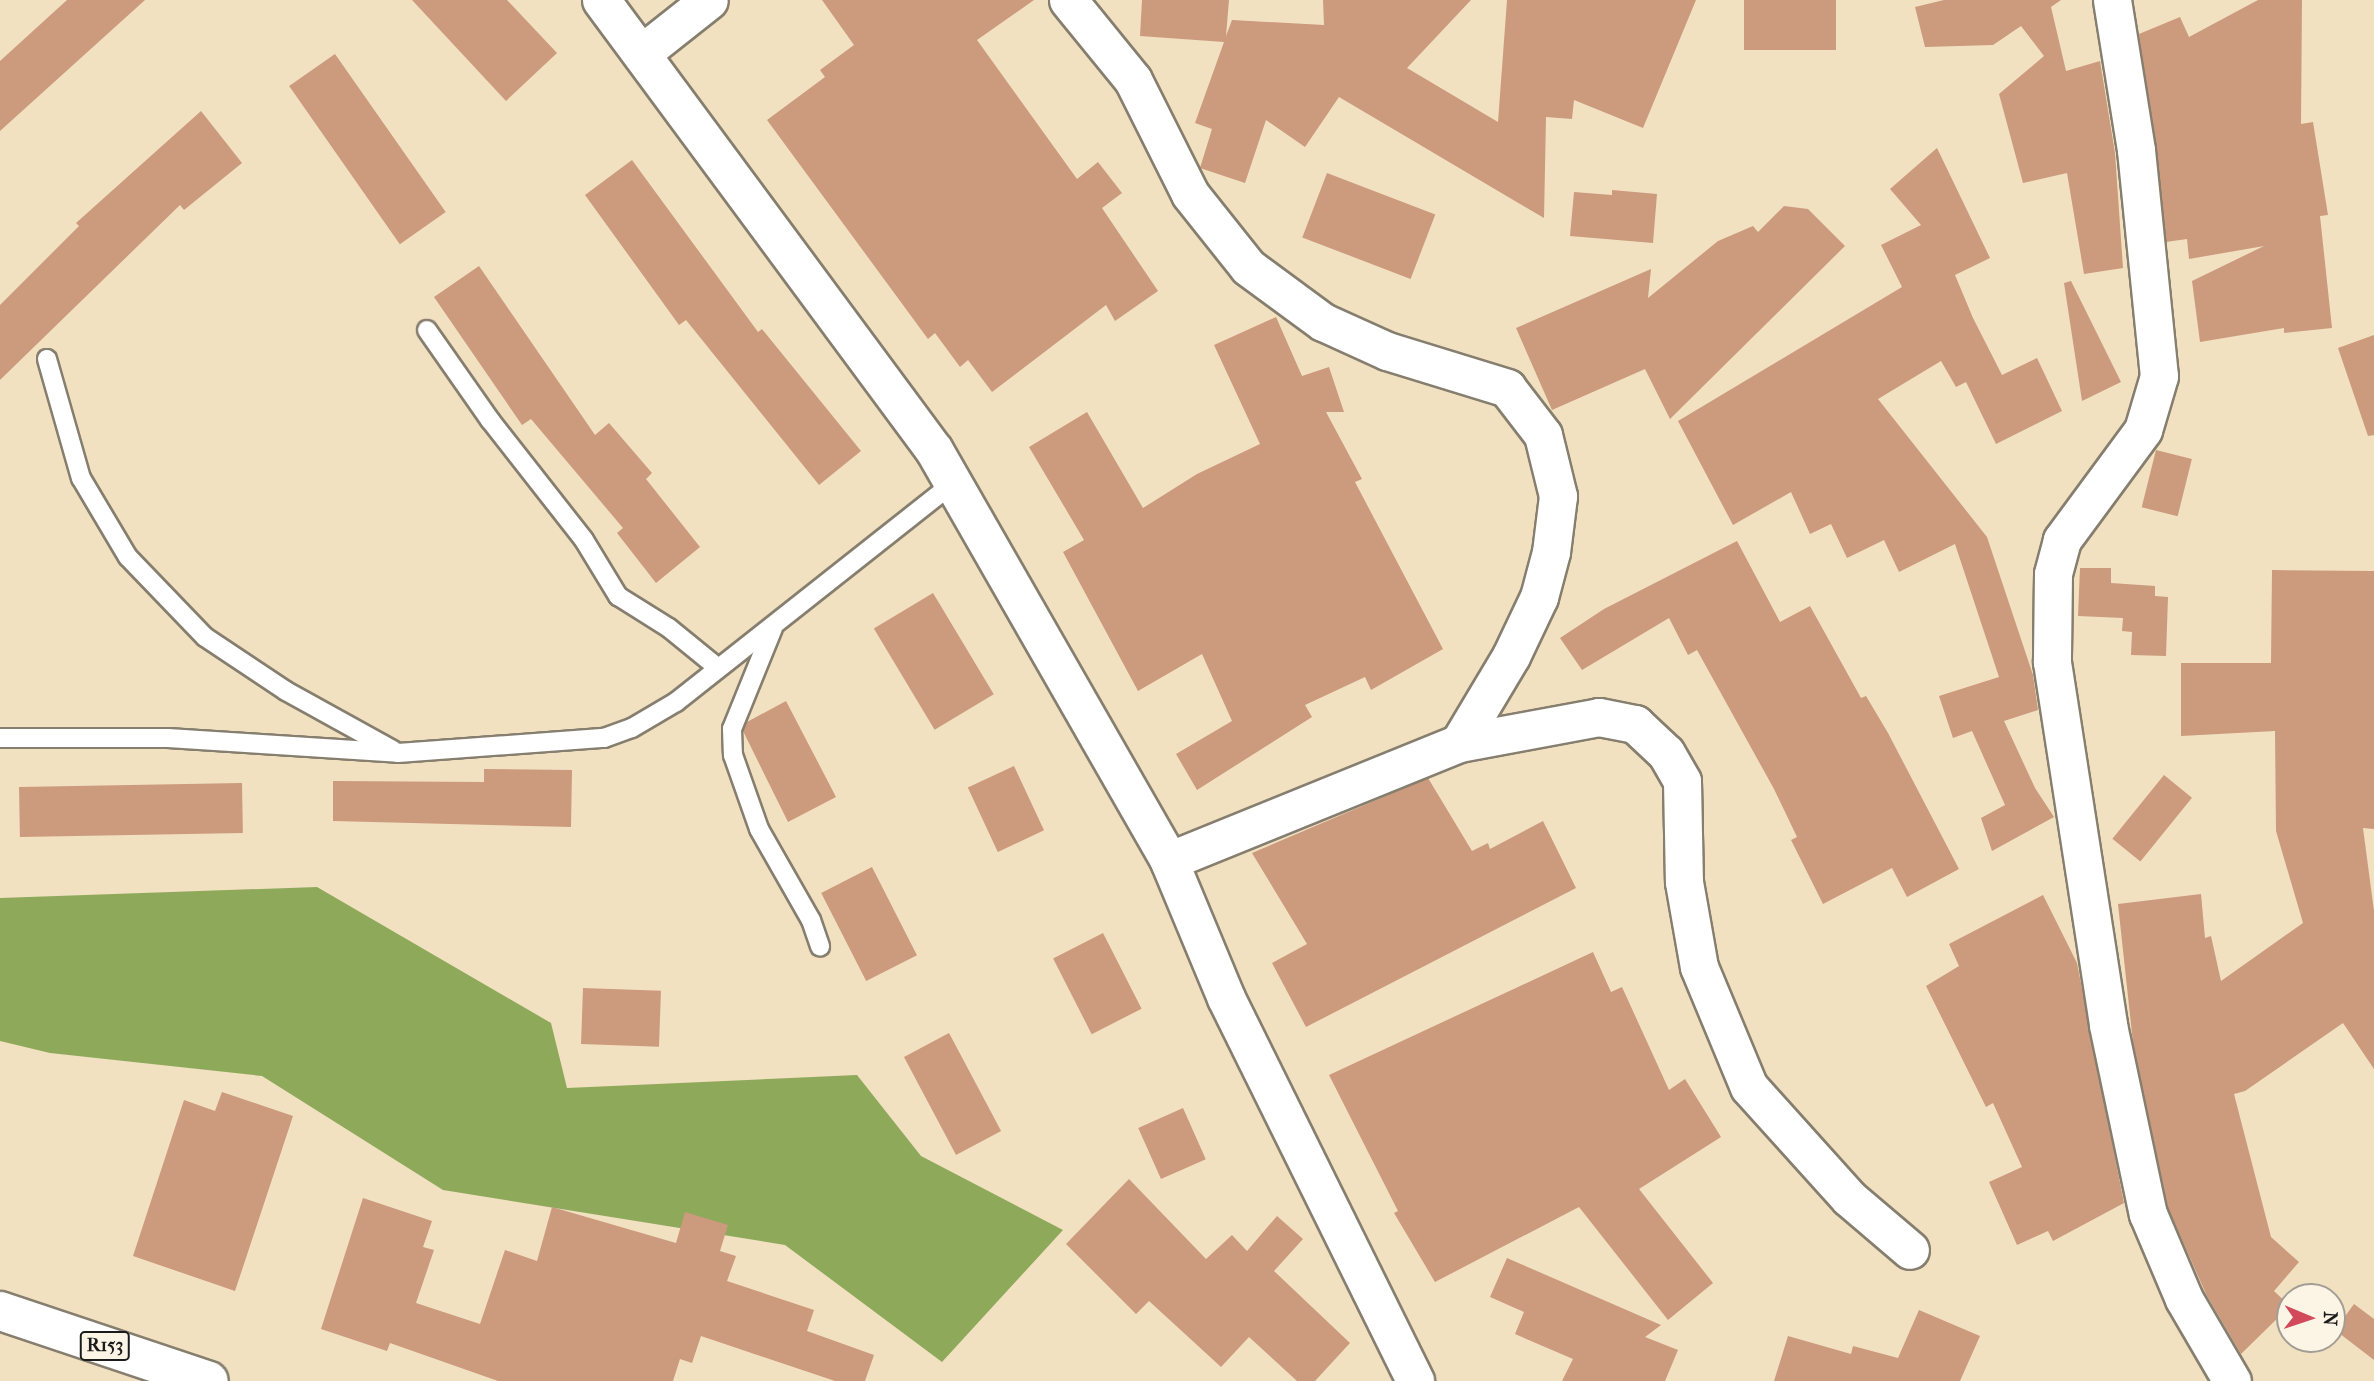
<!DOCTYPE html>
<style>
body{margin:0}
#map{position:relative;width:2374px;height:1381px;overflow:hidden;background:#f1e1c1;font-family:"IM FELL French Canon",serif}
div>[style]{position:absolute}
.forest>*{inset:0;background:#8fa95b}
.building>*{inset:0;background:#cc9a7c;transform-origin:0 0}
.roads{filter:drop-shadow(2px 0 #867e6e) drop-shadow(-2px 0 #867e6e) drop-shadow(0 2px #867e6e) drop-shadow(0 -2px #867e6e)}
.lane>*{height:18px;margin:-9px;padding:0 9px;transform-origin:9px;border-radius:9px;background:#fff}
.street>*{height:37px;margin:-18.5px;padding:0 18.5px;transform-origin:18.5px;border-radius:18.5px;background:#fff}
.primary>*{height:38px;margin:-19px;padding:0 19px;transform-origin:19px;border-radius:19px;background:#fff}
span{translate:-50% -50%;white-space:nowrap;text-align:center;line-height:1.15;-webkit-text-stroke:5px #fcf5e5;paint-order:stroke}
.shield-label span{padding:2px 5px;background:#fcf5e5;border:2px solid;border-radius:5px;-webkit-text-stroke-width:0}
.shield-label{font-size:19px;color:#1c1c1c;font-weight:700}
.north{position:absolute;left:2276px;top:1283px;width:70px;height:70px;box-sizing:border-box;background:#fcf5e5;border:2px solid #a29e95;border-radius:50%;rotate:92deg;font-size:19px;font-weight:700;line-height:28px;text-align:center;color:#1c1c1c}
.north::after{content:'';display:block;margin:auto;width:24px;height:32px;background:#d1495b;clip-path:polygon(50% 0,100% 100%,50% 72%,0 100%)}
</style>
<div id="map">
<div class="forest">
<i style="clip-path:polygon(317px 887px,551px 1023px,567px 1088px,857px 1075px,921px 1156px,1063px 1230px,942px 1362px,785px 1245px,443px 1190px,262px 1076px,50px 1053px,0 1041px,0 898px)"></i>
</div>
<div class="building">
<i style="clip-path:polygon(67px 0,145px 0,0 131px,0 61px)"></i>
<i style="clip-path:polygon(412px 0,507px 0,557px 53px,506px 101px)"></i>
<i style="clip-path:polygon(822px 0,1034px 0,977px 40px,1077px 179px,1098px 162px,1122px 193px,1102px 208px,1158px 291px,1115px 321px,1106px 305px,992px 392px,968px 360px,960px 367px,935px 333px,928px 339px,767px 120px,825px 77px,820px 70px,854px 45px)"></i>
<i style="clip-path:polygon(1142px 0,1229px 0,1226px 36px,1232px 20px,1324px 25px,1323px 0,1471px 0,1407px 68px,1498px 122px,1507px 0,1696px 0,1643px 128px,1574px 100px,1572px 119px,1546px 117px,1544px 218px,1339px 97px,1305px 147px,1266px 120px,1245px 183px,1200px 168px,1212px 129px,1195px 123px,1224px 42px,1140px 36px)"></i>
<i style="left:1744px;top:0;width:92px;height:50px"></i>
<i style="clip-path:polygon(1944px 0,2061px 0,2051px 7px,2066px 71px,2100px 61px,2115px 153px,2123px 268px,2084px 274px,2067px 173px,2023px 183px,1999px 94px,2044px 56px,2021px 26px,1993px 45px,1925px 47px,1915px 7px)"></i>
<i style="clip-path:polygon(2258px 0,2302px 0,2301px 124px,2313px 122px,2328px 215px,2320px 216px,2332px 328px,2284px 333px,2284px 328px,2200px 342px,2192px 281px,2264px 246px,2189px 259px,2187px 239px,2166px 242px,2139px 34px,2180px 17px,2189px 37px)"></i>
<i style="left:335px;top:54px;width:193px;height:56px;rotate:55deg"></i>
<i style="clip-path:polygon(201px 111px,242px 163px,184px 210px,180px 205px,0 380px,0 305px,79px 226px,76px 223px)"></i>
<i style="clip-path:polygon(1937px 148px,1990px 258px,1955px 275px,1973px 318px,2002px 375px,2037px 358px,2062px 411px,1996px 444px,1966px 382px,1956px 387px,1941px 361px,1878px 399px,1987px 537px,2033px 675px,2038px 710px,2004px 721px,2035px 788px,2054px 817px,1992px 851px,1981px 818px,2005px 805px,1972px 731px,1953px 738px,1939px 696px,1999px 677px,1955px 544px,1899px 572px,1884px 540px,1847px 558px,1831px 524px,1810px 534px,1791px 492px,1733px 525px,1678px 421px,1902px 287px,1881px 245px,1921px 225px,1890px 189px)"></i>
<i style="clip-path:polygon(632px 160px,758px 332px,762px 329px,861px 451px,819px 485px,686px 320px,679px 325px,585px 195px)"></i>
<i style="left:1327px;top:173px;width:116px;height:69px;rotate:21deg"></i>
<i style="clip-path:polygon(1612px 190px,1657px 194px,1653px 243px,1570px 236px,1574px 192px,1612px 195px)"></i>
<i style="clip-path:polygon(1784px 206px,1808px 209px,1845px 246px,1670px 419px,1645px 369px,1552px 410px,1516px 328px,1651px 269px,1648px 298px,1718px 241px,1753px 226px,1758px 232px)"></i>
<i style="clip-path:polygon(479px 266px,595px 435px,609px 423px,652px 473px,646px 479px,700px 547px,656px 583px,617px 533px,623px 528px,531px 419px,522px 425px,434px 297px)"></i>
<i style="clip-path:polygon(2071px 281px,2121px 382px,2082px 401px,2064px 283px)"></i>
<i style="clip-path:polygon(1276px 317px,1302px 376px,1329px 367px,1344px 412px,1326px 412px,1362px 479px,1355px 482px,1443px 649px,1371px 690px,1365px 677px,1305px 705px,1312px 717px,1197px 790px,1176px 754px,1232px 721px,1202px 654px,1138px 691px,1063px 552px,1084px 540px,1029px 447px,1087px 412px,1143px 508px,1197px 474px,1260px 444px,1214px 345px)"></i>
<i style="clip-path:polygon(2374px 335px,2374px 435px,2368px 436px,2338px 348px)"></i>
<i style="left:2156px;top:450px;width:37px;height:59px;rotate:14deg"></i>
<i style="clip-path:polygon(1737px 541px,1780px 622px,1810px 606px,1861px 698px,1866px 696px,1888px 733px,1959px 869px,1907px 897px,1892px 868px,1823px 904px,1791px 840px,1797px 837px,1774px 789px,1697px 650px,1688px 655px,1669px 618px,1582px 670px,1560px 638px,1604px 609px)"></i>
<i style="clip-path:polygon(2080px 568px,2111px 568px,2111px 583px,2155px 586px,2155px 596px,2168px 597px,2166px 656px,2131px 655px,2132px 632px,2122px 631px,2123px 618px,2078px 616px)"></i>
<i style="clip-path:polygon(2272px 570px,2374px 571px,2374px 829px,2363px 828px,2374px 911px,2374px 1069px,2343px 1023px,2245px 1091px,2234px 1094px,2271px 1237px,2299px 1262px,2274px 1291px,2290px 1306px,2241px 1354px,2206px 1294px,2168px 1208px,2133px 1043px,2118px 904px,2201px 894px,2205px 938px,2211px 936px,2221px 981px,2303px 923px,2276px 831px,2275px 731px,2181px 736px,2181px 663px,2271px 663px)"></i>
<i style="left:933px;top:593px;width:118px;height:69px;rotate:59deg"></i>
<i style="clip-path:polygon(786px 701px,836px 797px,788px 822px,743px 731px,747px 722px)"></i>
<i style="left:1014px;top:766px;width:71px;height:51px;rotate:65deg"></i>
<i style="clip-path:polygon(484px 769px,572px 770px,571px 827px,333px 821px,333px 781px,484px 782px)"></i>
<i style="left:2164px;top:775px;width:36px;height:82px;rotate:39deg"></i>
<i style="clip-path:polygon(1428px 778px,1472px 851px,1488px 843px,1490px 849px,1543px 821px,1576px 888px,1306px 1027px,1272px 963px,1307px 944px,1252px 853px)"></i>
<i style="left:242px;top:783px;width:50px;height:223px;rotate:89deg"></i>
<i style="left:872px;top:867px;width:99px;height:57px;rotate:63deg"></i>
<i style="clip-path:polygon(2043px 895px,2077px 963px,2124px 1203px,2053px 1241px,2048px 1231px,2017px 1245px,1989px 1182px,2022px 1167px,1993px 1103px,1986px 1107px,1926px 986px,1959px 966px,1949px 944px)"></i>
<i style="left:1103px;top:933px;width:85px;height:56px;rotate:63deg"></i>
<i style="clip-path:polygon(1593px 952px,1611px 992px,1622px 987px,1669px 1090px,1685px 1079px,1721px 1137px,1639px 1189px,1713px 1283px,1668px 1320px,1579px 1207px,1435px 1282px,1394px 1213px,1398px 1211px,1329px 1075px)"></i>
<i style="left:583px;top:988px;width:78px;height:56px;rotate:2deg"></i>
<i style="left:949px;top:1033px;width:111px;height:51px;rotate:62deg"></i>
<i style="clip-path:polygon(222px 1092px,293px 1116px,235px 1291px,133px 1256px,184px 1100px,215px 1111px)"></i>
<i style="left:1183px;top:1108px;width:56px;height:49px;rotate:66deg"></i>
<i style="clip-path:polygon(1129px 1179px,1206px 1259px,1232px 1235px,1247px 1251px,1277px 1216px,1303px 1239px,1274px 1271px,1350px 1343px,1315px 1381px,1297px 1381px,1249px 1337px,1221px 1367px,1149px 1301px,1136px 1314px,1066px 1244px)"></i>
<i style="clip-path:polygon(363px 1198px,432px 1221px,423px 1247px,434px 1250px,416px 1303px,480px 1324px,505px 1250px,537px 1261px,552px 1207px,676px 1243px,685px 1212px,728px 1225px,720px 1251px,736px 1256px,727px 1281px,814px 1310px,807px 1331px,874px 1355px,865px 1381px,835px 1381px,701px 1336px,692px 1363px,680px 1359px,673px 1381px,498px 1381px,390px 1343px,387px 1351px,321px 1329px)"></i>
<i style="clip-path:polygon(1507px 1258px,1661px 1325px,1645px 1337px,1678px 1350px,1665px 1381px,1562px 1381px,1573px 1359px,1515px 1334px,1524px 1312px,1490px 1297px)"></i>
<i style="clip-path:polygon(2354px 1304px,2374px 1319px,2374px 1360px,2335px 1330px)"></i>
<i style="clip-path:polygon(1919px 1310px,1980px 1336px,1960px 1381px,1774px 1381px,1788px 1336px,1851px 1354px,1853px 1346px,1898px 1358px)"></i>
</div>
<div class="roads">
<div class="lane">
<i style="left:427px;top:330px;width:110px;rotate:55deg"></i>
<i style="left:490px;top:420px;width:152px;rotate:51.9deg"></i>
<i style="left:584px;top:540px;width:66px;rotate:58.7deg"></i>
<i style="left:618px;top:596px;width:60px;rotate:32.1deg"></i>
<i style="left:669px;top:628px;width:63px;rotate:39.2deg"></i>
<i style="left:47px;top:359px;width:124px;rotate:74.1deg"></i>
<i style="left:81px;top:478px;width:92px;rotate:59.3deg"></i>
<i style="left:128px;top:557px;width:111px;rotate:46.1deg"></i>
<i style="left:205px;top:637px;width:97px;rotate:33.7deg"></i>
<i style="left:286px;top:691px;width:122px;rotate:28.9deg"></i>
<i style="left:773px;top:628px;width:109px;rotate:112.1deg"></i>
<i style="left:732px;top:729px;width:26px;rotate:88deg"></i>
<i style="left:733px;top:755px;width:78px;rotate:70.6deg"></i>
<i style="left:759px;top:829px;width:105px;rotate:60.3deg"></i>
<i style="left:811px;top:920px;width:28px;rotate:71deg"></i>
<i style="left:0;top:738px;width:168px"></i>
<i style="left:168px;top:738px;width:230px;rotate:3.7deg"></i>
<i style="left:398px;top:753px;width:207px;rotate:-4.2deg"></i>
<i style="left:604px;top:738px;width:30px;rotate:-20deg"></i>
<i style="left:632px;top:728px;width:51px;rotate:-30.6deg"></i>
<i style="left:676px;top:702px;width:353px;rotate:-38.3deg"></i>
</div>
<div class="street">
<i style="left:601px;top:0;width:560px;rotate:53.5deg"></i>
<i style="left:934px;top:450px;width:473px;rotate:60.2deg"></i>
<i style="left:1169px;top:861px;width:148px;rotate:67.4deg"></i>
<i style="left:1226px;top:998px;width:427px;rotate:63.7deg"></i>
<i style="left:1068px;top:0;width:103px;rotate:50.9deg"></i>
<i style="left:1133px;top:80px;width:127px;rotate:63.4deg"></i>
<i style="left:1190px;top:194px;width:93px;rotate:51.5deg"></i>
<i style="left:1248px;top:267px;width:93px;rotate:36.3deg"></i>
<i style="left:1323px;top:322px;width:70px;rotate:24.4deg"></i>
<i style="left:1387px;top:351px;width:126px;rotate:17.1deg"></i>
<i style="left:1507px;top:388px;width:59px;rotate:52.5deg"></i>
<i style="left:1543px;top:435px;width:63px;rotate:76.2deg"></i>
<i style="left:1558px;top:496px;width:56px;rotate:97.1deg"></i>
<i style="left:1551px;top:552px;width:47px;rotate:104.9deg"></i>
<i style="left:1539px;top:597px;width:65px;rotate:115.4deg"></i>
<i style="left:1511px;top:656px;width:101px;rotate:120.9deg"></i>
<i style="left:1459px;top:743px;width:313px;rotate:157.9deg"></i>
<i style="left:2112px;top:0;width:152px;rotate:80.9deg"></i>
<i style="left:2136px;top:150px;width:227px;rotate:84.2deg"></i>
<i style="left:2159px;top:376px;width:56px;rotate:106.5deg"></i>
<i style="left:2143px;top:430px;width:137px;rotate:126.4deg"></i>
<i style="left:2062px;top:540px;width:35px;rotate:105deg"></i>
<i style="left:2053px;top:574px;width:88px;rotate:90.7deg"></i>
<i style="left:2052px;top:662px;width:367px;rotate:81.2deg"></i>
<i style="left:2108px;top:1025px;width:193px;rotate:78.1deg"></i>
<i style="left:2148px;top:1214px;width:92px;rotate:67deg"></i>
<i style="left:2184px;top:1299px;width:95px;rotate:59.7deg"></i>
<i style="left:642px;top:53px;width:85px;rotate:-38.3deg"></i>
<i style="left:1459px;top:743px;width:142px;rotate:-10.5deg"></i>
<i style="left:1599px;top:717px;width:37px;rotate:11deg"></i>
<i style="left:1635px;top:724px;width:42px;rotate:43.1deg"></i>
<i style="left:1666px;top:753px;width:32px;rotate:60deg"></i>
<i style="left:1682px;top:781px;width:101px;rotate:88.9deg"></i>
<i style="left:1684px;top:882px;width:86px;rotate:80deg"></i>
<i style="left:1699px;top:967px;width:130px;rotate:67.4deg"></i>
<i style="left:1749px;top:1087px;width:149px;rotate:48deg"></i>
<i style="left:1849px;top:1198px;width:80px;rotate:40.4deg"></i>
</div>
<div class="primary">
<i style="left:0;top:1311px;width:220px;rotate:18.5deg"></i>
</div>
</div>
<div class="shield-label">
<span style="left:105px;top:1346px">R153</span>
</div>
<div class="north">N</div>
</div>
